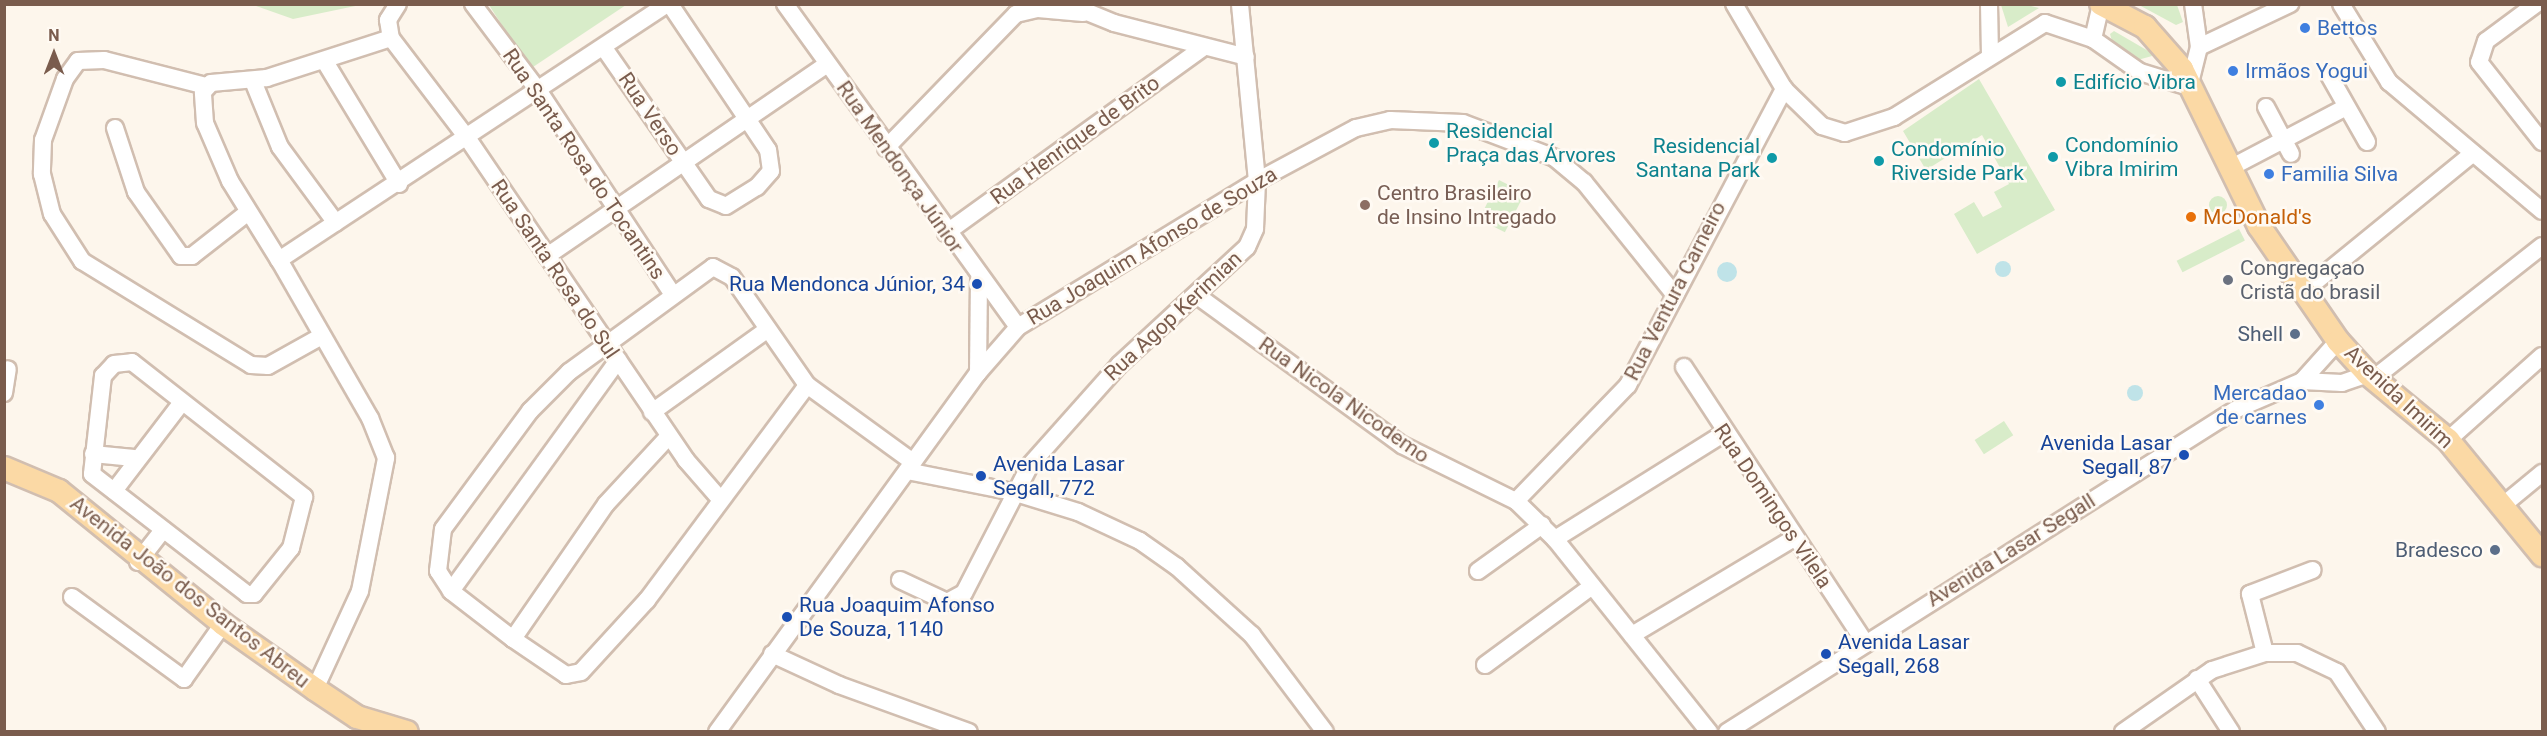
<!DOCTYPE html>
<meta charset="utf-8">
<style>
body{margin:0}
#map{position:relative;width:2547px;height:736px;overflow:hidden;background:#fdf6ec;font-family:Roboto,sans-serif}
div>[style]{position:absolute}
.green>*{inset:0;background:#d8ecc9;transform-origin:0 0}
.round{border-radius:50%}
.water>*{inset:0;background:#bfe3e8}
.roads{filter:drop-shadow(2px 0 #d1beb0) drop-shadow(-2px 0 #d1beb0) drop-shadow(0 2px #d1beb0) drop-shadow(0 -2px #d1beb0)}
.minor>*{height:16px;margin:-8px;padding:0 8px;transform-origin:8px;border-radius:8px;background:#fff}
.major>*{height:22px;margin:-11px;padding:0 11px;transform-origin:11px;border-radius:11px;background:#fbd9a5}
.dots>*{width:16px;height:16px;translate:-50% -50%;box-sizing:border-box;border:3px solid #fffaf3;border-radius:50%}
span{translate:-50% -50%;white-space:nowrap;text-align:center;line-height:1.15;-webkit-text-stroke:5px #fffaf3;paint-order:stroke}
.shop-label{font-size:21px;color:#366cbe}
.left{translate:0 -50%;text-align:left}
.right{translate:-100% -50%;text-align:right}
.culture-label{font-size:21px;color:#0d838f}
.street-label{font-size:21px;color:#7a5c4d}
.education-label{font-size:21px;color:#785e54}
.food-label{font-size:21px;color:#c56008}
.worship-label{font-size:21px;color:#5b616d}
.transit-label{font-size:21px;color:#164399}
.service-label{font-size:21px;color:#4e5e75}
.frame{position:absolute;inset:0;border:6px solid #7a5c4d;pointer-events:none}
.north{position:absolute;left:24px;top:24px;width:60px;height:60px;-webkit-text-stroke:4px #fffaf3;paint-order:stroke;rotate:0deg;font-size:16px;font-weight:700;line-height:24px;text-align:center;color:#7a5c4d}
.north::after{content:'';display:block;margin:auto;width:21px;height:27px;background:#7a5c4d;clip-path:polygon(50% 0,100% 100%,50% 72%,0 100%)}
</style>
<div id="map">
<div class="green">
<i style="clip-path:polygon(253px 5px,360px 5px,293px 19px)"></i>
<i style="clip-path:polygon(489px 5px,626px 5px,530px 69px)"></i>
<i style="clip-path:polygon(2001px 5px,2027px 5px,2039px 8px,2008px 27px)"></i>
<i style="clip-path:polygon(2139px 5px,2177px 5px,2183px 22px,2176px 25px)"></i>
<i style="clip-path:polygon(2114px 31px,2150px 52px,2152px 56px,2134px 61px,2114px 48px,2110px 34px)"></i>
<i style="clip-path:polygon(1979px 79px,2055px 210px,1977px 254px,1954px 214px,1974px 202px,1983px 217px,2002px 207px,1994px 192px,2009px 184px,1982px 135px,1926px 170px,1903px 131px)"></i>
<i style="left:1499px;top:180px;width:29px;height:44px;rotate:27deg"></i>
<i class="round" style="left:2209px;top:196px;width:18px;height:18px"></i>
<i style="left:2239px;top:229px;width:13px;height:70px;rotate:63deg"></i>
<i style="left:2004px;top:421px;width:17px;height:35px;rotate:57deg"></i>
</div>
<div class="water">
<i class="round" style="left:1995px;top:261px;width:16px;height:16px"></i>
<i class="round" style="left:1717px;top:262px;width:20px;height:20px"></i>
<i class="round" style="left:2127px;top:385px;width:16px;height:16px"></i>
</div>
<div class="roads">
<div class="minor">
<i style="left:398px;top:4px;width:19px;rotate:122deg"></i>
<i style="left:388px;top:20px;width:18px;rotate:81deg"></i>
<i style="left:391px;top:38px;width:127px;rotate:52.7deg"></i>
<i style="left:468px;top:139px;width:388px;rotate:55.8deg"></i>
<i style="left:686px;top:460px;width:52px;rotate:48.9deg"></i>
<i style="left:473px;top:4px;width:111px;rotate:53deg"></i>
<i style="left:540px;top:93px;width:242px;rotate:56.6deg"></i>
<i style="left:785px;top:4px;width:398px;rotate:54.2deg"></i>
<i style="left:1734px;top:4px;width:99px;rotate:59.5deg"></i>
<i style="left:1784px;top:89px;width:53px;rotate:44.2deg"></i>
<i style="left:1822px;top:126px;width:24px;rotate:17deg"></i>
<i style="left:1845px;top:133px;width:52px;rotate:-18.1deg"></i>
<i style="left:1894px;top:117px;width:178px;rotate:-31.9deg"></i>
<i style="left:2045px;top:23px;width:51px;rotate:18.4deg"></i>
<i style="left:2093px;top:39px;width:57px;rotate:35.1deg"></i>
<i style="left:2140px;top:72px;width:51px;rotate:17deg"></i>
<i style="left:2189px;top:87px;width:41px;rotate:-76deg"></i>
<i style="left:2199px;top:47px;width:43px;rotate:-97.9deg"></i>
<i style="left:1989px;top:4px;width:50px;rotate:88.9deg"></i>
<i style="left:2341px;top:4px;width:92px;rotate:58.4deg"></i>
<i style="left:2389px;top:82px;width:200px;rotate:40.1deg"></i>
<i style="left:2536px;top:4px;width:62px;rotate:143.5deg"></i>
<i style="left:2486px;top:41px;width:22px;rotate:108deg"></i>
<i style="left:2479px;top:62px;width:102px;rotate:51.8deg"></i>
<i style="left:1075px;top:7px;width:42px;rotate:22.3deg"></i>
<i style="left:1114px;top:23px;width:136px;rotate:14.4deg"></i>
<i style="left:2093px;top:39px;width:36px;rotate:-77deg"></i>
<i style="left:2199px;top:47px;width:101px;rotate:-25.3deg"></i>
<i style="left:604px;top:48px;width:184px;rotate:55.2deg"></i>
<i style="left:709px;top:199px;width:18px;rotate:22deg"></i>
<i style="left:726px;top:206px;width:36px;rotate:-32deg"></i>
<i style="left:757px;top:187px;width:21px;rotate:-49deg"></i>
<i style="left:771px;top:171px;width:21px;rotate:-98deg"></i>
<i style="left:768px;top:150px;width:176px;rotate:-123.9deg"></i>
<i style="left:324px;top:60px;width:145px;rotate:58.8deg"></i>
<i style="left:2329px;top:75px;width:77px;rotate:60.4deg"></i>
<i style="left:253px;top:81px;width:71px;rotate:67.8deg"></i>
<i style="left:280px;top:147px;width:94px;rotate:53.6deg"></i>
<i style="left:206px;top:86px;width:105px;rotate:-165.7deg"></i>
<i style="left:104px;top:60px;width:26px;rotate:178deg"></i>
<i style="left:78px;top:61px;width:22px;rotate:126deg"></i>
<i style="left:65px;top:79px;width:65px;rotate:109.8deg"></i>
<i style="left:43px;top:140px;width:34px;rotate:92deg"></i>
<i style="left:42px;top:174px;width:41px;rotate:76deg"></i>
<i style="left:52px;top:214px;width:56px;rotate:57.4deg"></i>
<i style="left:82px;top:261px;width:198px;rotate:31.6deg"></i>
<i style="left:251px;top:365px;width:17px;rotate:3deg"></i>
<i style="left:268px;top:366px;width:60px;rotate:-29.1deg"></i>
<i style="left:2266px;top:107px;width:53px;rotate:62deg"></i>
<i style="left:115px;top:128px;width:67px;rotate:71.8deg"></i>
<i style="left:136px;top:192px;width:78px;rotate:54.9deg"></i>
<i style="left:181px;top:256px;width:11px"></i>
<i style="left:192px;top:256px;width:70px;rotate:-38deg"></i>
<i style="left:886px;top:148px;width:187px;rotate:-45.9deg"></i>
<i style="left:1016px;top:14px;width:23px;rotate:-13deg"></i>
<i style="left:1038px;top:9px;width:45px;rotate:5.1deg"></i>
<i style="left:2230px;top:168px;width:131px;rotate:-27.7deg"></i>
<i style="left:946px;top:233px;width:318px;rotate:-35.8deg"></i>
<i style="left:547px;top:256px;width:340px;rotate:-34.4deg"></i>
<i style="left:279px;top:260px;width:93px;rotate:-121.8deg"></i>
<i style="left:230px;top:181px;width:63px;rotate:-113.3deg"></i>
<i style="left:205px;top:123px;width:31px;rotate:-94deg"></i>
<i style="left:203px;top:92px;width:12px;rotate:-48deg"></i>
<i style="left:211px;top:83px;width:56px;rotate:-5.1deg"></i>
<i style="left:267px;top:78px;width:130px;rotate:-17.9deg"></i>
<i style="left:2304px;top:291px;width:218px;rotate:-39.2deg"></i>
<i style="left:1199px;top:297px;width:251px;rotate:36.1deg"></i>
<i style="left:1402px;top:445px;width:127px;rotate:26.2deg"></i>
<i style="left:1516px;top:501px;width:54px;rotate:44.3deg"></i>
<i style="left:1555px;top:539px;width:247px;rotate:51.4deg"></i>
<i style="left:132px;top:362px;width:219px;rotate:38.1deg"></i>
<i style="left:304px;top:497px;width:53px;rotate:104.3deg"></i>
<i style="left:291px;top:548px;width:59px;rotate:128.8deg"></i>
<i style="left:254px;top:594px;width:7px;rotate:180deg"></i>
<i style="left:247px;top:594px;width:196px;rotate:-142.3deg"></i>
<i style="left:92px;top:474px;width:99px;rotate:-83.6deg"></i>
<i style="left:103px;top:376px;width:16px;rotate:-47deg"></i>
<i style="left:114px;top:364px;width:18px;rotate:-6deg"></i>
<i style="left:1684px;top:367px;width:330px;rotate:56.7deg"></i>
<i style="left:978px;top:373px;width:94px;rotate:-89.4deg"></i>
<i style="left:2373px;top:379px;width:215px;rotate:-38.2deg"></i>
<i style="left:2302px;top:381px;width:54px;rotate:-48deg"></i>
<i style="left:4px;top:393px;width:24px;rotate:-81deg"></i>
<i style="left:652px;top:412px;width:139px;rotate:-35.6deg"></i>
<i style="left:669px;top:436px;width:93px;rotate:132.8deg"></i>
<i style="left:606px;top:504px;width:164px;rotate:124.6deg"></i>
<i style="left:513px;top:639px;width:64px;rotate:34.2deg"></i>
<i style="left:566px;top:675px;width:15px;rotate:-11deg"></i>
<i style="left:581px;top:672px;width:98px;rotate:-47.5deg"></i>
<i style="left:647px;top:600px;width:268px;rotate:-53.3deg"></i>
<i style="left:2448px;top:440px;width:126px;rotate:-41.8deg"></i>
<i style="left:93px;top:454px;width:41px;rotate:5.6deg"></i>
<i style="left:907px;top:471px;width:108px;rotate:11.2deg"></i>
<i style="left:1013px;top:492px;width:68px;rotate:17.1deg"></i>
<i style="left:1078px;top:512px;width:68px;rotate:25.1deg"></i>
<i style="left:1140px;top:541px;width:45px;rotate:35.1deg"></i>
<i style="left:1177px;top:567px;width:101px;rotate:42.2deg"></i>
<i style="left:1252px;top:635px;width:121px;rotate:53deg"></i>
<i style="left:114px;top:491px;width:112px;rotate:-52.6deg"></i>
<i style="left:1516px;top:501px;width:161px;rotate:-46deg"></i>
<i style="left:1628px;top:385px;width:335px;rotate:-62.2deg"></i>
<i style="left:2502px;top:506px;width:52px;rotate:-39.5deg"></i>
<i style="left:1555px;top:539px;width:198px;rotate:-32deg"></i>
<i style="left:138px;top:562px;width:41px;rotate:-52deg"></i>
<i style="left:1478px;top:571px;width:79px;rotate:-35.7deg"></i>
<i style="left:900px;top:580px;width:52px;rotate:25.1deg"></i>
<i style="left:947px;top:602px;width:19px;rotate:-28deg"></i>
<i style="left:964px;top:593px;width:144px;rotate:-62.7deg"></i>
<i style="left:1030px;top:465px;width:134px;rotate:-48.3deg"></i>
<i style="left:1119px;top:365px;width:174px;rotate:-42.7deg"></i>
<i style="left:1247px;top:247px;width:20px;rotate:-66deg"></i>
<i style="left:1255px;top:229px;width:48px;rotate:-87.6deg"></i>
<i style="left:1257px;top:181px;width:178px;rotate:-95.5deg"></i>
<i style="left:451px;top:591px;width:24px;rotate:-123deg"></i>
<i style="left:438px;top:571px;width:42px;rotate:-83.2deg"></i>
<i style="left:443px;top:529px;width:147px;rotate:-53.6deg"></i>
<i style="left:530px;top:411px;width:55px;rotate:-45deg"></i>
<i style="left:569px;top:372px;width:178px;rotate:-36.1deg"></i>
<i style="left:713px;top:267px;width:21px;rotate:28deg"></i>
<i style="left:732px;top:277px;width:131px;rotate:55.2deg"></i>
<i style="left:807px;top:385px;width:131px;rotate:36deg"></i>
<i style="left:72px;top:597px;width:139px;rotate:36.2deg"></i>
<i style="left:184px;top:679px;width:67px;rotate:-54.7deg"></i>
<i style="left:1632px;top:635px;width:189px;rotate:-30.9deg"></i>
<i style="left:513px;top:639px;width:78px;rotate:-142.3deg"></i>
<i style="left:451px;top:591px;width:285px;rotate:-54.1deg"></i>
<i style="left:2265px;top:653px;width:61px;rotate:-104.3deg"></i>
<i style="left:2250px;top:594px;width:67px;rotate:-20.9deg"></i>
<i style="left:772px;top:654px;width:74px;rotate:24.8deg"></i>
<i style="left:839px;top:685px;width:138px;rotate:19.9deg"></i>
<i style="left:1485px;top:665px;width:133px;rotate:-36.4deg"></i>
<i style="left:2197px;top:679px;width:63px;rotate:57.3deg"></i>
<i style="left:315px;top:689px;width:108px;rotate:-65.3deg"></i>
<i style="left:360px;top:591px;width:136px;rotate:-78.9deg"></i>
<i style="left:386px;top:458px;width:43px;rotate:-111.8deg"></i>
<i style="left:370px;top:418px;width:182px;rotate:-119.9deg"></i>
<i style="left:279px;top:260px;width:465px;rotate:-33.4deg"></i>
<i style="left:717px;top:732px;width:444px;rotate:-54deg"></i>
<i style="left:978px;top:373px;width:61px;rotate:-49deg"></i>
<i style="left:1018px;top:327px;width:280px;rotate:-31.4deg"></i>
<i style="left:1257px;top:181px;width:112px;rotate:-28.2deg"></i>
<i style="left:1356px;top:128px;width:35px;rotate:-13deg"></i>
<i style="left:1390px;top:120px;width:73px;rotate:2.4deg"></i>
<i style="left:1463px;top:123px;width:98px;rotate:20.8deg"></i>
<i style="left:1555px;top:158px;width:38px;rotate:40deg"></i>
<i style="left:1584px;top:182px;width:145px;rotate:51.2deg"></i>
<i style="left:1727px;top:732px;width:601px;rotate:-32.37deg"></i>
<i style="left:2235px;top:410px;width:73px;rotate:-23.4deg"></i>
<i style="left:2302px;top:381px;width:40px;rotate:2.9deg"></i>
<i style="left:2342px;top:383px;width:28px;rotate:-19deg"></i>
<i style="left:2123px;top:732px;width:108px;rotate:-34.9deg"></i>
<i style="left:2212px;top:670px;width:56px;rotate:-17.8deg"></i>
<i style="left:2265px;top:653px;width:32px"></i>
<i style="left:2297px;top:653px;width:44px;rotate:25.4deg"></i>
<i style="left:2337px;top:672px;width:72px;rotate:56.3deg"></i>
</div>
<div class="major">
<i style="left:2101px;top:4px;width:50px;rotate:27.6deg"></i>
<i style="left:2145px;top:27px;width:56px;rotate:48.6deg"></i>
<i style="left:2182px;top:69px;width:175px;rotate:63.9deg"></i>
<i style="left:2259px;top:226px;width:140px;rotate:55.5deg"></i>
<i style="left:2338px;top:341px;width:45px;rotate:47.7deg"></i>
<i style="left:2368px;top:374px;width:104px;rotate:39.5deg"></i>
<i style="left:2448px;top:440px;width:149px;rotate:50.7deg"></i>
<i style="left:4px;top:468px;width:60px;rotate:22.7deg"></i>
<i style="left:59px;top:491px;width:211px;rotate:39deg"></i>
<i style="left:223px;top:624px;width:113px;rotate:35.2deg"></i>
<i style="left:315px;top:689px;width:50px;rotate:33.7deg"></i>
<i style="left:357px;top:717px;width:52px;rotate:16.7deg"></i>
</div>
</div>
<div class="dots">
<i style="left:2305px;top:28px;background:#3f7fe0"></i>
<i style="left:2233px;top:71px;background:#3f7fe0"></i>
<i style="left:2061px;top:82px;background:#0f9aa8"></i>
<i style="left:1434px;top:143px;background:#0f9aa8"></i>
<i style="left:2053px;top:157px;background:#0f9aa8"></i>
<i style="left:1772px;top:158px;background:#0f9aa8"></i>
<i style="left:1879px;top:161px;background:#0f9aa8"></i>
<i style="left:2269px;top:174px;background:#3f7fe0"></i>
<i style="left:1365px;top:205px;background:#8d6e63"></i>
<i style="left:2191px;top:217px;background:#e8710a"></i>
<i style="left:2228px;top:280px;background:#6b7280"></i>
<i style="left:977px;top:284px;background:#1a4fb4"></i>
<i style="left:2295px;top:334px;background:#5c6f8a"></i>
<i style="left:2319px;top:405px;background:#3f7fe0"></i>
<i style="left:2184px;top:455px;background:#1a4fb4"></i>
<i style="left:981px;top:476px;background:#1a4fb4"></i>
<i style="left:2495px;top:550px;background:#5c6f8a"></i>
<i style="left:787px;top:617px;background:#1a4fb4"></i>
<i style="left:1826px;top:654px;background:#1a4fb4"></i>
</div>
<div class="shop-label">
<span class="left" style="left:2317px;top:28px">Bettos</span>
<span class="left" style="left:2245px;top:71px">Irmãos Yogui</span>
<span class="left" style="left:2281px;top:174px">Familia Silva</span>
<span class="right" style="left:2307px;top:405px">Mercadao<br>de carnes</span>
</div>
<div class="culture-label">
<span class="left" style="left:2073px;top:82px">Edifício Vibra</span>
<span class="left" style="left:1446px;top:143px">Residencial<br>Praça das Árvores</span>
<span class="left" style="left:2065px;top:157px">Condomínio<br>Vibra Imirim</span>
<span class="right" style="left:1760px;top:158px">Residencial<br>Santana Park</span>
<span class="left" style="left:1891px;top:161px">Condomínio<br>Riverside Park</span>
</div>
<div class="street-label">
<span style="left:650px;top:114px;rotate:56deg">Rua Verso</span>
<span style="left:1075px;top:140px;rotate:-36deg">Rua Henrique de Brito</span>
<span style="left:584px;top:164px;rotate:56deg">Rua Santa Rosa do Tocantins</span>
<span style="left:900px;top:167px;rotate:55deg">Rua Mendonça Júnior</span>
<span style="left:1152px;top:246px;rotate:-31deg">Rua Joaquim Afonso de Souza</span>
<span style="left:555px;top:269px;rotate:56deg">Rua Santa Rosa do Sul</span>
<span style="left:1675px;top:291px;rotate:-63deg">Rua Ventura Carneiro</span>
<span style="left:1173px;top:316px;rotate:-43deg">Rua Agop Kerimian</span>
<span style="left:2399px;top:397px;rotate:43deg">Avenida Imirim</span>
<span style="left:1344px;top:400px;rotate:35deg">Rua Nicola Nicodemo</span>
<span style="left:1773px;top:506px;rotate:56deg">Rua Domingos Vilela</span>
<span style="left:2011px;top:550px;rotate:-32deg">Avenida Lasar Segall</span>
<span style="left:190px;top:592px;rotate:38deg">Avenida João dos Santos Abreu</span>
</div>
<div class="education-label">
<span class="left" style="left:1377px;top:205px">Centro Brasileiro<br>de Insino Intregado</span>
</div>
<div class="food-label">
<span class="left" style="left:2203px;top:217px">McDonald's</span>
</div>
<div class="worship-label">
<span class="left" style="left:2240px;top:280px">Congregaçao<br>Cristã do brasil</span>
</div>
<div class="transit-label">
<span class="right" style="left:965px;top:284px">Rua Mendonca Júnior, 34</span>
<span class="right" style="left:2172px;top:455px">Avenida Lasar<br>Segall, 87</span>
<span class="left" style="left:993px;top:476px">Avenida Lasar<br>Segall, 772</span>
<span class="left" style="left:799px;top:617px">Rua Joaquim Afonso<br>De Souza, 1140</span>
<span class="left" style="left:1838px;top:654px">Avenida Lasar<br>Segall, 268</span>
</div>
<div class="service-label">
<span class="right" style="left:2283px;top:334px">Shell</span>
<span class="right" style="left:2483px;top:550px">Bradesco</span>
</div>
<div class="frame"></div>
<div class="north">N</div>
</div>
